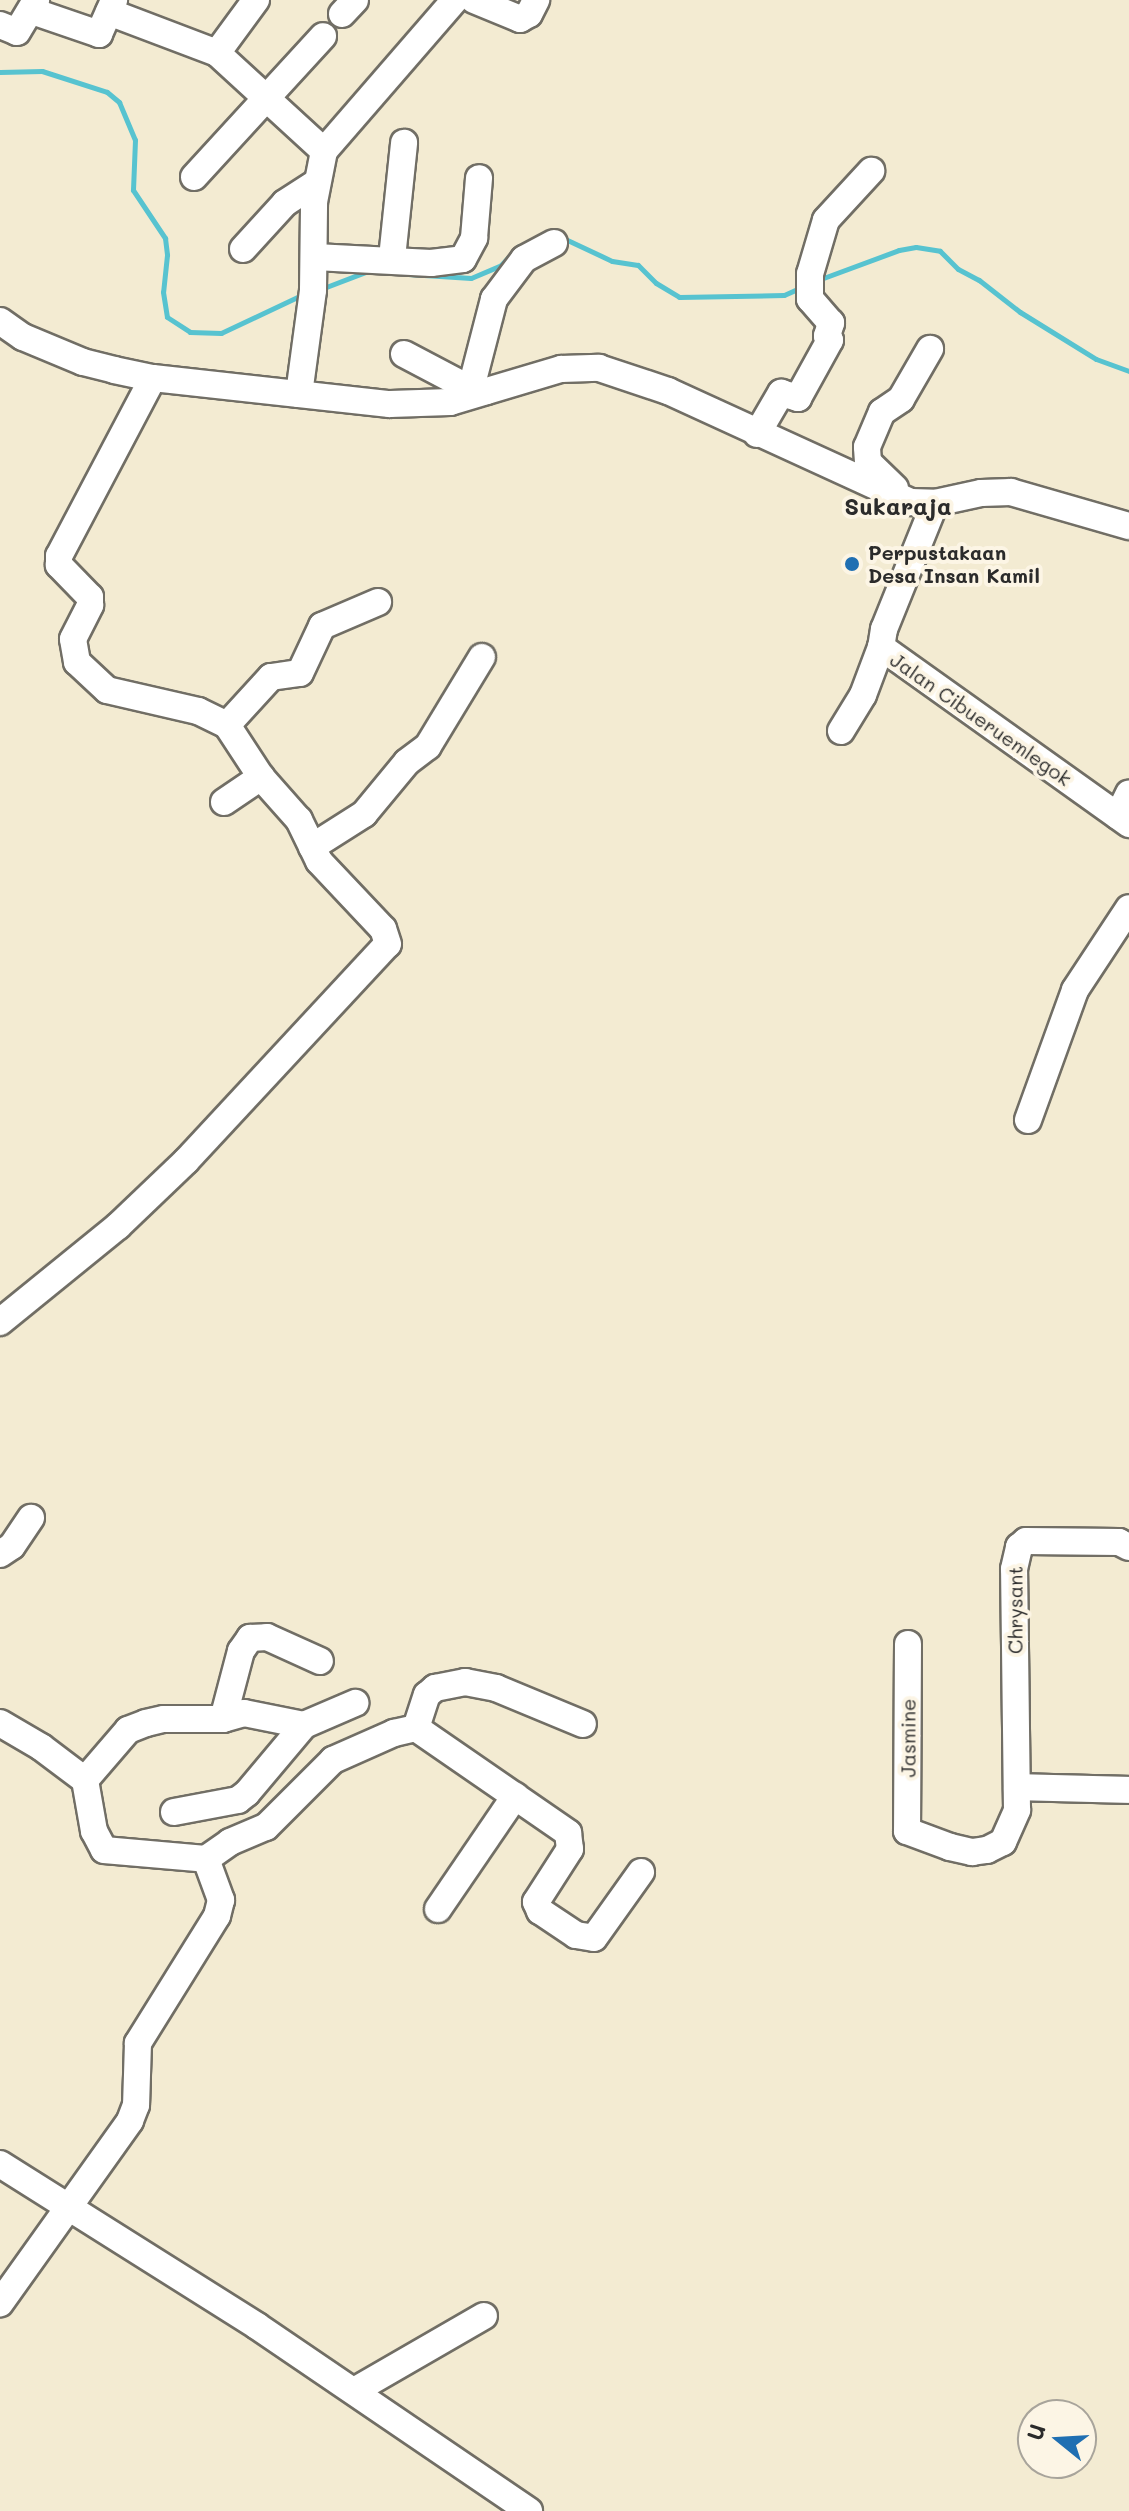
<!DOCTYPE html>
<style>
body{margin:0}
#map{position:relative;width:1129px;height:2511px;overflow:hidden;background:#f3ebd2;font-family:Mali,sans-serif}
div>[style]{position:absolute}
.stream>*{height:5px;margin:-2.5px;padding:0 2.5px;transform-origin:2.5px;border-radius:2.5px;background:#57c3d0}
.roads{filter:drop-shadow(2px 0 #716e65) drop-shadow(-2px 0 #716e65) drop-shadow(0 2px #716e65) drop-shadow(0 -2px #716e65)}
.minor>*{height:26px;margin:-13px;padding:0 13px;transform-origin:13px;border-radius:13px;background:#fff}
.dots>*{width:22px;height:22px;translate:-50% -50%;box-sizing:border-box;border:4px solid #fcf5e5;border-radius:50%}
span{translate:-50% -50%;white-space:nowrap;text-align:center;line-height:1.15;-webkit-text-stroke:8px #fcf5e5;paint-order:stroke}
.poi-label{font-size:20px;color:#2b2b2b;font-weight:700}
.left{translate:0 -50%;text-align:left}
.street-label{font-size:20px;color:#2b2b2b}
.quarter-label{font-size:24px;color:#2b2b2b;font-weight:700}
.north{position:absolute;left:1017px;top:2399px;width:80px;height:80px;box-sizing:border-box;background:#fcf5e5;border:2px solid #a8a49b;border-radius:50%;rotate:288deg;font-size:22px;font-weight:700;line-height:32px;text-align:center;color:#2b2b2b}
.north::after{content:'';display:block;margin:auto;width:28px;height:36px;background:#1f6fb2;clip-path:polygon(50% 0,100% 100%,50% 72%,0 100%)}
</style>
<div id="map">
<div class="stream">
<i style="left:0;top:72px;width:42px;rotate:-1.4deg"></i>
<i style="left:42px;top:71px;width:68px;rotate:17.9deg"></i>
<i style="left:107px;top:92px;width:16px;rotate:40deg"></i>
<i style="left:119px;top:102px;width:41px;rotate:67.2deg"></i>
<i style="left:135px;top:140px;width:50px;rotate:92.3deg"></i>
<i style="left:133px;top:190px;width:58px;rotate:56.3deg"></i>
<i style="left:165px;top:238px;width:17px;rotate:83deg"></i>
<i style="left:167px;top:255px;width:37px;rotate:96deg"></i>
<i style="left:163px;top:292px;width:25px;rotate:81deg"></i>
<i style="left:167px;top:317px;width:27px;rotate:33deg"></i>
<i style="left:190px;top:332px;width:31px;rotate:2deg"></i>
<i style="left:221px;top:333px;width:92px;rotate:-25.2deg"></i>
<i style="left:563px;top:238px;width:54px;rotate:25.1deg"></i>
<i style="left:612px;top:261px;width:26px;rotate:9deg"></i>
<i style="left:638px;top:265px;width:25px;rotate:45deg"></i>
<i style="left:656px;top:283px;width:27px;rotate:31deg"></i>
<i style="left:679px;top:297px;width:105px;rotate:-1.1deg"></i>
<i style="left:784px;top:295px;width:20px;rotate:-24deg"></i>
<i style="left:408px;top:274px;width:63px;rotate:3.6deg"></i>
<i style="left:471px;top:278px;width:33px;rotate:-23deg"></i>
<i style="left:501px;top:265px;width:25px;rotate:-47deg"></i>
<i style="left:518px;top:247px;width:9px;rotate:-18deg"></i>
<i style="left:818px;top:280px;width:86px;rotate:-20.3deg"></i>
<i style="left:899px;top:250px;width:17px;rotate:-10deg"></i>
<i style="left:916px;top:247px;width:24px;rotate:9deg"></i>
<i style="left:940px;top:251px;width:25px;rotate:45deg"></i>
<i style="left:958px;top:269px;width:24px;rotate:28deg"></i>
<i style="left:979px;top:280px;width:52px;rotate:38deg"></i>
<i style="left:1020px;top:312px;width:89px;rotate:31.7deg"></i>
<i style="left:1096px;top:359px;width:35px;rotate:20deg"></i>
<i style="left:321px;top:289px;width:50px;rotate:-21deg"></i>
</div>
<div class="roads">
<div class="minor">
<i style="left:474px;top:0;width:50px;rotate:22.4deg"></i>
<i style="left:520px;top:19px;width:10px;rotate:-29deg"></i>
<i style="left:529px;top:14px;width:16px;rotate:-63deg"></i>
<i style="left:32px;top:11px;width:71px;rotate:18.9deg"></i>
<i style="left:99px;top:34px;width:37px;rotate:-66deg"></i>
<i style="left:109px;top:12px;width:116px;rotate:20.8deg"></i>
<i style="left:217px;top:53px;width:145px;rotate:42.5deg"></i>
<i style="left:342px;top:14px;width:19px;rotate:-47deg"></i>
<i style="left:0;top:25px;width:18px;rotate:22deg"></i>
<i style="left:17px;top:32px;width:37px;rotate:-59deg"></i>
<i style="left:217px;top:53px;width:66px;rotate:-53.7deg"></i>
<i style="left:194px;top:177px;width:191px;rotate:-47.5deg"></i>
<i style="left:243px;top:249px;width:62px;rotate:-47.6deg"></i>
<i style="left:285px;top:203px;width:37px;rotate:-33deg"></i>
<i style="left:315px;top:257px;width:116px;rotate:3deg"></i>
<i style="left:431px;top:263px;width:32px;rotate:-7deg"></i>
<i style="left:463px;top:259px;width:24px;rotate:-62deg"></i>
<i style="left:474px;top:238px;width:60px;rotate:-85.2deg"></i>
<i style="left:392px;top:258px;width:116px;rotate:-84deg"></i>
<i style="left:0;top:321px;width:28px;rotate:35deg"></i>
<i style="left:23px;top:337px;width:65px;rotate:22.6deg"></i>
<i style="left:83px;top:362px;width:32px;rotate:14deg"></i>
<i style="left:114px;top:370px;width:40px;rotate:12deg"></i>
<i style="left:153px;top:378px;width:238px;rotate:6.3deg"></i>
<i style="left:390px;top:404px;width:60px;rotate:-1.9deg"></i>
<i style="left:450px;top:402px;width:116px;rotate:-16.6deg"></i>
<i style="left:561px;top:369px;width:38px;rotate:-2deg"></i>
<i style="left:599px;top:368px;width:73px;rotate:18.4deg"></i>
<i style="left:668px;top:391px;width:267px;rotate:24.6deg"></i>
<i style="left:911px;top:502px;width:24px;rotate:2deg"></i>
<i style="left:935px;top:503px;width:47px;rotate:-12.3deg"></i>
<i style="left:981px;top:493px;width:30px;rotate:-2deg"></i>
<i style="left:1011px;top:492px;width:123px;rotate:16.1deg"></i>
<i style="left:404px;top:354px;width:67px;rotate:27.7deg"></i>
<i style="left:463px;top:385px;width:24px;rotate:15deg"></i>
<i style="left:471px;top:388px;width:92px;rotate:-75.5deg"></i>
<i style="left:494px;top:299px;width:50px;rotate:-53.1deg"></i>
<i style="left:524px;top:259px;width:34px;rotate:-28deg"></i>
<i style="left:299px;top:394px;width:105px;rotate:-82.3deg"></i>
<i style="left:313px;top:290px;width:88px;rotate:-89.3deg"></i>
<i style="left:314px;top:202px;width:52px;rotate:-78.9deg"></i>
<i style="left:324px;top:151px;width:200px;rotate:-49.1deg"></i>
<i style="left:757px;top:434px;width:48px;rotate:-59.7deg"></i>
<i style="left:781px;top:393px;width:18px;rotate:16deg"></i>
<i style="left:798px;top:398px;width:66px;rotate:-61.1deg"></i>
<i style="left:830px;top:340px;width:5px;rotate:-127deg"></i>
<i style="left:827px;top:336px;width:14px;rotate:-73deg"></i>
<i style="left:831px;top:323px;width:32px;rotate:-131deg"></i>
<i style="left:810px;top:299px;width:25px;rotate:-90deg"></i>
<i style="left:810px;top:274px;width:56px;rotate:-73.5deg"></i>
<i style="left:826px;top:220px;width:67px;rotate:-47.4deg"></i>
<i style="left:895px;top:488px;width:37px;rotate:-136deg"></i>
<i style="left:868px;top:462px;width:15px;rotate:-94deg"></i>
<i style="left:867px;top:447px;width:38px;rotate:-67deg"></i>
<i style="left:882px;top:412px;width:23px;rotate:-34deg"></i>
<i style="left:901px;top:399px;width:58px;rotate:-59.9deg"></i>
<i style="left:935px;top:503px;width:136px;rotate:112deg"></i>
<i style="left:884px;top:629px;width:18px;rotate:99deg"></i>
<i style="left:881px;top:647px;width:305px;rotate:35.5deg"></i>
<i style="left:227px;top:725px;width:65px;rotate:-47.5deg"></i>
<i style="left:271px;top:677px;width:29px;rotate:-8deg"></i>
<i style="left:300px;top:673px;width:52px;rotate:-64.9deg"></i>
<i style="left:322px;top:626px;width:61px;rotate:-23.2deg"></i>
<i style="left:841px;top:731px;width:42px;rotate:-58.6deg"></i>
<i style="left:863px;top:695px;width:51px;rotate:-69.4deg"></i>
<i style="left:224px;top:802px;width:45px;rotate:-34deg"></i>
<i style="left:1118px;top:816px;width:25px;rotate:-64deg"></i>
<i style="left:312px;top:847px;width:62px;rotate:-32.4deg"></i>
<i style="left:364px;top:814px;width:67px;rotate:-50.4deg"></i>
<i style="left:407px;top:762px;width:26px;rotate:-37deg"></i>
<i style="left:428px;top:746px;width:104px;rotate:-58.8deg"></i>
<i style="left:1028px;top:1120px;width:138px;rotate:-70.1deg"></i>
<i style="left:1075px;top:990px;width:98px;rotate:-56.6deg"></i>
<i style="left:0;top:1322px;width:152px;rotate:-39.1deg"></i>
<i style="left:118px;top:1226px;width:94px;rotate:-43.7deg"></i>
<i style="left:186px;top:1161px;width:296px;rotate:-47.1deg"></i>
<i style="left:388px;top:944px;width:16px;rotate:-108deg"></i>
<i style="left:383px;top:929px;width:93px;rotate:-133.3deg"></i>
<i style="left:319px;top:861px;width:46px;rotate:-116deg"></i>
<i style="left:299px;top:820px;width:57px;rotate:-131.5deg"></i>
<i style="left:261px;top:777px;width:62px;rotate:-123.2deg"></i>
<i style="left:227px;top:725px;width:32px;rotate:-154deg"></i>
<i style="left:198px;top:711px;width:93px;rotate:-167deg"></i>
<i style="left:107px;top:690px;width:41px;rotate:-137deg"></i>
<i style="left:77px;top:662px;width:23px;rotate:-100deg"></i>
<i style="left:73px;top:639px;width:38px;rotate:-63deg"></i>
<i style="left:90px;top:605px;width:8px;rotate:-90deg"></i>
<i style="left:90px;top:597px;width:45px;rotate:-134.1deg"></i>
<i style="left:59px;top:565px;width:9px;rotate:-90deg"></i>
<i style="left:59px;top:556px;width:201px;rotate:-62.2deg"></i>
<i style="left:0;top:1554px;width:14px;rotate:-34deg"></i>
<i style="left:12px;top:1546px;width:34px;rotate:-56deg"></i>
<i style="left:908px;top:1644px;width:187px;rotate:90.3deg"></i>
<i style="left:907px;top:1831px;width:46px;rotate:20.4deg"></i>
<i style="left:950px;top:1847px;width:23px;rotate:13deg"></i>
<i style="left:972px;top:1852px;width:15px;rotate:-8deg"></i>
<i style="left:987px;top:1850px;width:18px;rotate:-27deg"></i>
<i style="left:1003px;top:1842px;width:35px;rotate:-66deg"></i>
<i style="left:1017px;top:1810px;width:241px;rotate:-90.7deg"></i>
<i style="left:1014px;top:1569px;width:23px;rotate:-77deg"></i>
<i style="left:1019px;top:1547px;width:9px;rotate:-41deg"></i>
<i style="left:1026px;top:1541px;width:93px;rotate:0.6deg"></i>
<i style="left:1119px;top:1542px;width:11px;rotate:27deg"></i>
<i style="left:223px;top:1719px;width:70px;rotate:-75.2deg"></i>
<i style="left:241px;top:1651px;width:16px;rotate:-55deg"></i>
<i style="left:250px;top:1638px;width:17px;rotate:-3deg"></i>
<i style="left:267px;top:1637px;width:58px;rotate:24.4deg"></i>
<i style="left:0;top:1723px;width:48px;rotate:30.3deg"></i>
<i style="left:41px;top:1747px;width:55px;rotate:36.9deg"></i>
<i style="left:85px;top:1780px;width:52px;rotate:80deg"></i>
<i style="left:94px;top:1831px;width:21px;rotate:62deg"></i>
<i style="left:104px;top:1850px;width:102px;rotate:5deg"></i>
<i style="left:206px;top:1859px;width:44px;rotate:69.9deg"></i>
<i style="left:221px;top:1900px;width:16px;rotate:104deg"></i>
<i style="left:217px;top:1916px;width:150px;rotate:121.9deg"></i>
<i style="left:138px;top:2043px;width:62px;rotate:91.8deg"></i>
<i style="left:136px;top:2105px;width:17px;rotate:111deg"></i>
<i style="left:130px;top:2121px;width:224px;rotate:125.5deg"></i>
<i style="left:416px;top:1728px;width:185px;rotate:34.6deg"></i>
<i style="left:568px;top:1833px;width:16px;rotate:83deg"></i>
<i style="left:570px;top:1849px;width:63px;rotate:122.7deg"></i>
<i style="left:536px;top:1902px;width:10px;rotate:66deg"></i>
<i style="left:540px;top:1911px;width:43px;rotate:33.7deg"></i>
<i style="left:576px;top:1935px;width:18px;rotate:9deg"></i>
<i style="left:594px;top:1938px;width:81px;rotate:-54.5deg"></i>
<i style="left:416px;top:1728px;width:35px;rotate:-72deg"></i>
<i style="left:427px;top:1695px;width:11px;rotate:-41deg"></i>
<i style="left:435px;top:1688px;width:31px;rotate:-11deg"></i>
<i style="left:465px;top:1682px;width:32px;rotate:11deg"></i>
<i style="left:496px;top:1688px;width:94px;rotate:22.5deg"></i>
<i style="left:85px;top:1780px;width:66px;rotate:-49.3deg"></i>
<i style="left:128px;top:1730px;width:19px;rotate:-21deg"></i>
<i style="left:146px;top:1723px;width:18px;rotate:-13deg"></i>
<i style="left:164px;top:1719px;width:59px"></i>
<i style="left:223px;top:1719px;width:22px;rotate:-16deg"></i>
<i style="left:244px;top:1713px;width:61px;rotate:11.3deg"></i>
<i style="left:1017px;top:1787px;width:112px;rotate:1.5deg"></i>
<i style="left:174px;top:1812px;width:65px;rotate:-10.6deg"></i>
<i style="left:238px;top:1800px;width:11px;rotate:-38deg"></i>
<i style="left:247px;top:1793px;width:89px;rotate:-50deg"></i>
<i style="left:304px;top:1725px;width:56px;rotate:-23.3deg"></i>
<i style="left:206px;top:1859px;width:29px;rotate:-35deg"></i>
<i style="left:230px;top:1842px;width:39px;rotate:-23deg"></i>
<i style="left:266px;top:1827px;width:95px;rotate:-45deg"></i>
<i style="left:333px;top:1760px;width:67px;rotate:-23.9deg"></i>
<i style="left:394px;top:1733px;width:23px;rotate:-13deg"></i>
<i style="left:438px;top:1909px;width:137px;rotate:-55.7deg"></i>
<i style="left:0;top:2164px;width:304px;rotate:32.2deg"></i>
<i style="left:257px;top:2326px;width:329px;rotate:34.2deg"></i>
<i style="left:354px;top:2391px;width:150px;rotate:-30deg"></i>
</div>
</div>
<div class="dots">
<i style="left:852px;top:564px;background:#1f6fb2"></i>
</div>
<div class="poi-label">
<span class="left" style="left:868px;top:564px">Perpustakaan<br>Desa Insan Kamil</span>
</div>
<div class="street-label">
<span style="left:981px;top:719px;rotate:35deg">Jalan Cibueruemlegok</span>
<span style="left:1015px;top:1610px;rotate:-90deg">Chrysant</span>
<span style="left:908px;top:1738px;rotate:-90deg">Jasmine</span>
</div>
<div class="quarter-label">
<span style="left:898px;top:506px">Sukaraja</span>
</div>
<div class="north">U</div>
</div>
